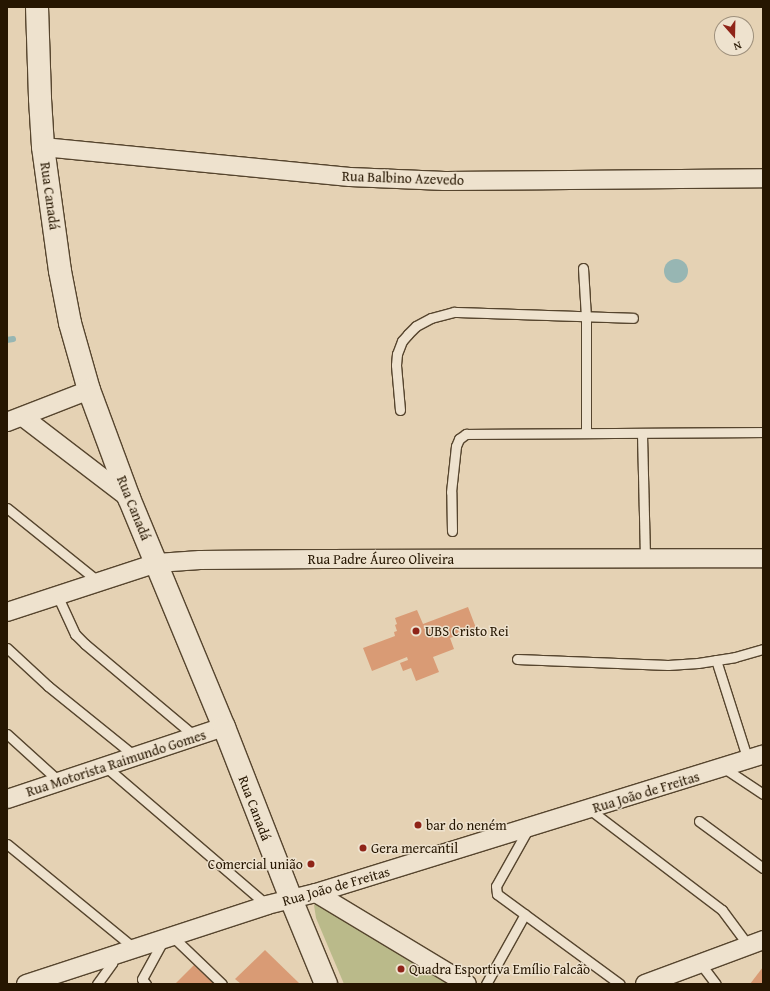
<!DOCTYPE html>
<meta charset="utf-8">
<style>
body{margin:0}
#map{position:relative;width:770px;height:991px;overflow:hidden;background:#e5d2b4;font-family:"Gentium Book Plus",serif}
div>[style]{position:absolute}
.green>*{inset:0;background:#baba8a}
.water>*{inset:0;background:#97b6b3}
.round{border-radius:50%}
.stream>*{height:5.5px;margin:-2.75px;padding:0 2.75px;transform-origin:2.75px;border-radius:2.75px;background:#97b6b3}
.building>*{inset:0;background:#d99b75}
.roads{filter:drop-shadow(1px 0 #56452e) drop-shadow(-1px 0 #56452e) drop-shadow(0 1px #56452e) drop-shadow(0 -1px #56452e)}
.service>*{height:9px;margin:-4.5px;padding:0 4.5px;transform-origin:4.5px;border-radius:4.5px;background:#eee2ce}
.minor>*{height:18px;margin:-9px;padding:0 9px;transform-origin:9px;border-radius:9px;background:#eee2ce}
.tertiary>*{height:22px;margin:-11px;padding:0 11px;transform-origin:11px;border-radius:11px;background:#eee2ce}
.dots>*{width:11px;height:11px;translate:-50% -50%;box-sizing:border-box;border:2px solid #eee2ce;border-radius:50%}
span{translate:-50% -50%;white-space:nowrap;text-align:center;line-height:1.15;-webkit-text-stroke:3px #eee2ce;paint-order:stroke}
.street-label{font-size:14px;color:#261601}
.poi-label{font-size:14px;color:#261601}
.left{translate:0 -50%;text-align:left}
.right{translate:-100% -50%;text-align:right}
.frame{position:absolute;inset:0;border:8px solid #261601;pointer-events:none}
.north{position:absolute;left:714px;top:16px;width:40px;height:40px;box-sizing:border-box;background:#eee2ce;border:1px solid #9e907c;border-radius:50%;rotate:160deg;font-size:11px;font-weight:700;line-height:16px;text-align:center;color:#261601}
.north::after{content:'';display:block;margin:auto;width:14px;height:18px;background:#8f2418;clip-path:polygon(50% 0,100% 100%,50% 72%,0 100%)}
</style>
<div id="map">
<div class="green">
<i style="clip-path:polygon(321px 901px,455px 984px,344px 984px,316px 918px,314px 905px)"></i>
</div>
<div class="water">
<i class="round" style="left:664px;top:259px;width:24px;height:24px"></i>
</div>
<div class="stream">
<i style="left:7px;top:340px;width:6px;rotate:-9deg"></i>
</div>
<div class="building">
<i style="clip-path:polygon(468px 607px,476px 628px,450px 638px,454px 649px,433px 657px,439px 672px,416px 681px,411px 668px,403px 671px,400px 663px,408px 660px,407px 657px,372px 671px,363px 648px,395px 636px,394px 632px,397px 631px,395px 625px,397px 624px,395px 618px,417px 610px,423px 624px)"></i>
<i style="clip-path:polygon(265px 950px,300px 984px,241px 984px,235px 979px)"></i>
<i style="clip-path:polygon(194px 965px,214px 984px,175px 984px)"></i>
<i style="clip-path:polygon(763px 967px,763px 984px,750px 984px)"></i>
</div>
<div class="roads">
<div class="service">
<i style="left:583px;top:268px;width:49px;rotate:86.5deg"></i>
<i style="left:586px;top:317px;width:115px;rotate:90deg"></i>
<i style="left:400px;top:410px;width:45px;rotate:-95.1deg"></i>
<i style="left:396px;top:365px;width:11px;rotate:-85deg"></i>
<i style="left:397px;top:354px;width:14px;rotate:-69deg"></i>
<i style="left:402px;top:341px;width:9px;rotate:-49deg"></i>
<i style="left:408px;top:334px;width:11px;rotate:-45deg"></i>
<i style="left:416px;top:326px;width:17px;rotate:-28deg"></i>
<i style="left:431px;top:318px;width:24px;rotate:-15deg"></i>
<i style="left:454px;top:312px;width:179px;rotate:1.9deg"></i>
<i style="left:642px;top:434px;width:125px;rotate:88.6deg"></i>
<i style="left:7px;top:508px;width:118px;rotate:38.8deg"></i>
<i style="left:452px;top:531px;width:39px;rotate:-91deg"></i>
<i style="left:451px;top:492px;width:46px;rotate:-83.8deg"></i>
<i style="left:456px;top:446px;width:8px;rotate:-67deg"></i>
<i style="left:459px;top:439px;width:9px;rotate:-36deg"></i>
<i style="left:466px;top:434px;width:297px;rotate:-0.4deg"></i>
<i style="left:58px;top:597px;width:41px;rotate:65.3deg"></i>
<i style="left:75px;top:634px;width:14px;rotate:45deg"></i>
<i style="left:85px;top:644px;width:145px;rotate:40deg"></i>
<i style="left:7px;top:648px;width:56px;rotate:42.8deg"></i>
<i style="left:48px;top:686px;width:113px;rotate:38.9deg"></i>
<i style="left:517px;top:659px;width:151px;rotate:2.3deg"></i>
<i style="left:668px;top:665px;width:30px;rotate:-4deg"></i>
<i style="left:698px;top:663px;width:37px;rotate:-9deg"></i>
<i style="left:735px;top:657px;width:29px;rotate:-16deg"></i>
<i style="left:716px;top:660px;width:105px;rotate:72.3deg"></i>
<i style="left:7px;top:734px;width:72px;rotate:42.2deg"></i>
<i style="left:106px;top:767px;width:212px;rotate:40.6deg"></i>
<i style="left:724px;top:768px;width:47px;rotate:33.7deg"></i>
<i style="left:589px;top:809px;width:167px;rotate:37.2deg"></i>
<i style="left:722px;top:910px;width:44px;rotate:53.4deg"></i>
<i style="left:699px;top:821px;width:79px;rotate:36.3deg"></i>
<i style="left:528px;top:829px;width:65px;rotate:119.3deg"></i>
<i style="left:496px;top:886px;width:8px;rotate:83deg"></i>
<i style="left:497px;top:894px;width:152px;rotate:36.2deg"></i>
<i style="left:7px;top:844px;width:164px;rotate:39.3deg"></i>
<i style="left:172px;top:936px;width:69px;rotate:43.8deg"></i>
<i style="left:700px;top:963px;width:26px;rotate:53deg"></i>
<i style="left:97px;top:984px;width:26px;rotate:-54deg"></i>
<i style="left:112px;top:963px;width:8px;rotate:-76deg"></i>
<i style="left:146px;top:984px;width:6px;rotate:-129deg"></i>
<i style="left:142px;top:979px;width:46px;rotate:-61.2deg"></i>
<i style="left:486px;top:984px;width:80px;rotate:-60.9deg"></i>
</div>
<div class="minor">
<i style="left:43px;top:147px;width:308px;rotate:5.6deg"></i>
<i style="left:350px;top:177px;width:95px;rotate:2.4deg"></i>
<i style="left:445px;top:181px;width:318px;rotate:-0.5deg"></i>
<i style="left:23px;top:417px;width:133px;rotate:37.4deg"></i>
<i style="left:7px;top:422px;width:88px;rotate:-21.3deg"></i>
<i style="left:7px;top:612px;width:158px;rotate:-18.1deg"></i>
<i style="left:157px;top:563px;width:43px;rotate:-4deg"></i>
<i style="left:200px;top:560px;width:124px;rotate:-0.5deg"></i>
<i style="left:324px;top:559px;width:439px;rotate:-0.1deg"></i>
<i style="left:7px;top:799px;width:229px;rotate:-18.4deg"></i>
<i style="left:316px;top:893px;width:176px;rotate:31.1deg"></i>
<i style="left:26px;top:984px;width:254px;rotate:-18.1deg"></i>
<i style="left:267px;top:905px;width:50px;rotate:-13.8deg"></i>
<i style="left:316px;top:893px;width:468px;rotate:-17.2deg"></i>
<i style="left:645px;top:984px;width:126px;rotate:-20.4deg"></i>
</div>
<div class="tertiary">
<i style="left:37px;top:7px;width:92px;rotate:88.1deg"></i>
<i style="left:40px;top:99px;width:48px;rotate:86.4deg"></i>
<i style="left:43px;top:147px;width:125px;rotate:82.2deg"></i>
<i style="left:60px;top:271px;width:53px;rotate:79.1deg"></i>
<i style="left:70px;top:323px;width:70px;rotate:74.2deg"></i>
<i style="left:89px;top:390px;width:115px;rotate:69.7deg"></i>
<i style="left:129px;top:498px;width:248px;rotate:67.5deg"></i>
<i style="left:224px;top:727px;width:185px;rotate:68.7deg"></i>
<i style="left:291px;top:899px;width:92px;rotate:67.6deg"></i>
</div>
</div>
<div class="dots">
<i style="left:416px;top:631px;background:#8f2418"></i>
<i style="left:418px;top:825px;background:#8f2418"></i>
<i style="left:363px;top:848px;background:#8f2418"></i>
<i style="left:311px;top:864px;background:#8f2418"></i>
<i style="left:401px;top:969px;background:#8f2418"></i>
</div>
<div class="street-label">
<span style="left:403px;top:178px;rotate:2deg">Rua Balbino Azevedo</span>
<span style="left:50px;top:196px;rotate:82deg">Rua Canadá</span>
<span style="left:134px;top:508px;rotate:68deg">Rua Canadá</span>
<span style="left:381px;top:559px">Rua Padre Áureo Oliveira</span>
<span style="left:116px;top:763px;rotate:-18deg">Rua Motorista Raimundo Gomes</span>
<span style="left:646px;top:792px;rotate:-17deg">Rua João de Freitas</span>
<span style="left:255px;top:808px;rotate:69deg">Rua Canadá</span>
<span style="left:336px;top:886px;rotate:-16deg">Rua João de Freitas</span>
</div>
<div class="poi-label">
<span class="left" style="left:425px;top:631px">UBS Cristo Rei</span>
<span class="left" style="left:426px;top:825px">bar do neném</span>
<span class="left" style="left:371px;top:848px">Gera mercantil</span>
<span class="right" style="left:303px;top:864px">Comercial união</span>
<span class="left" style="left:409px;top:969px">Quadra Esportiva Emílio Falcão</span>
</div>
<div class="frame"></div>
<div class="north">N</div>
</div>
